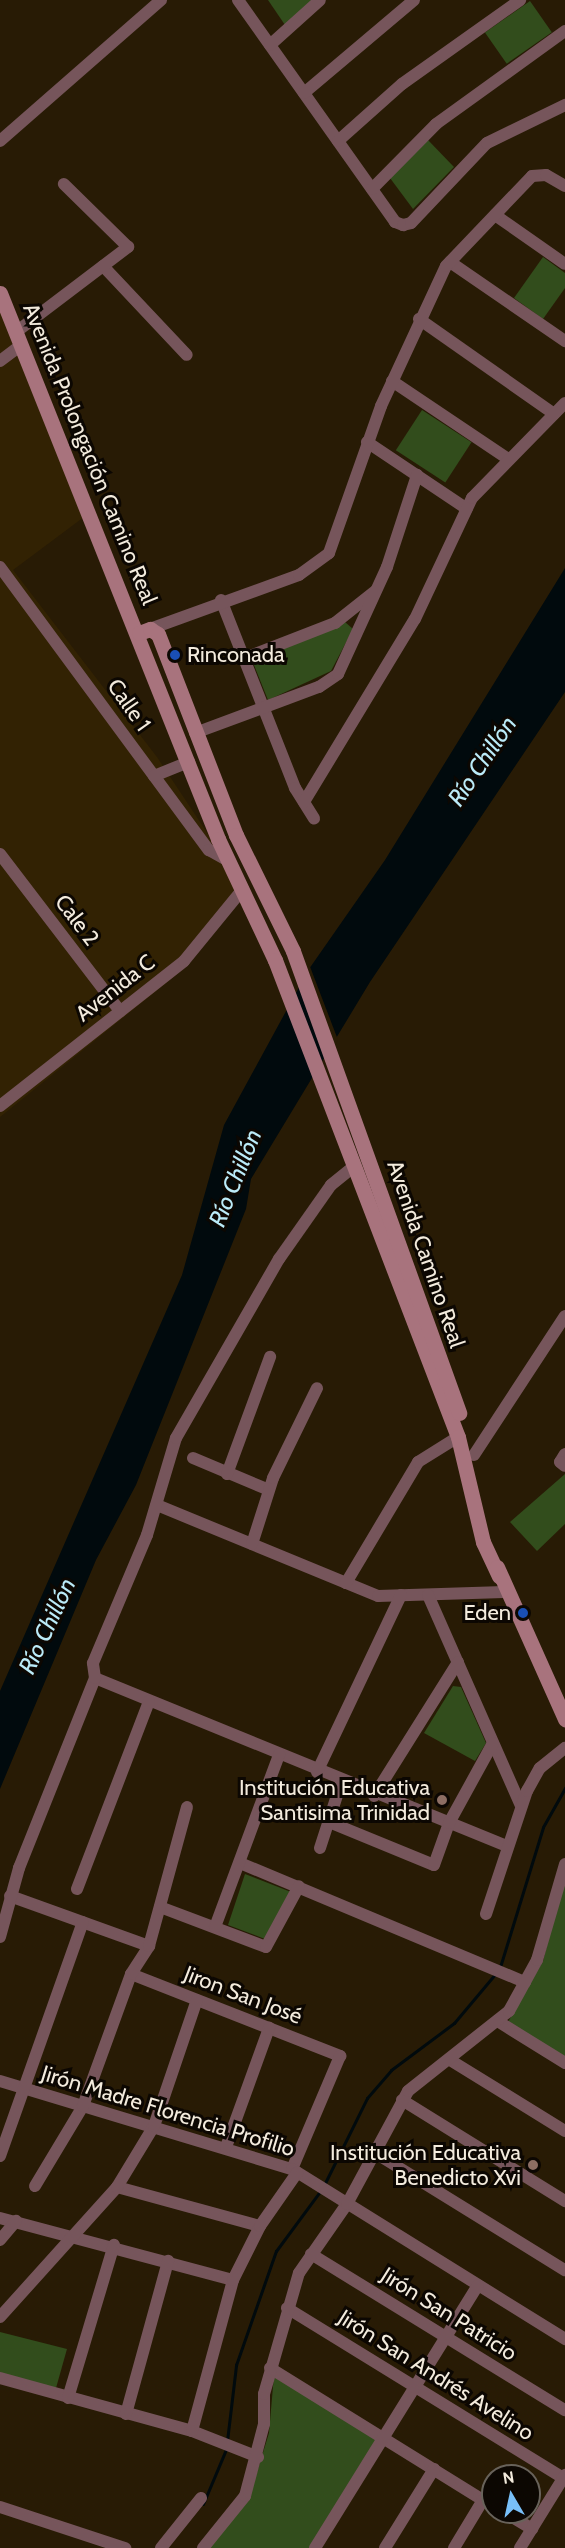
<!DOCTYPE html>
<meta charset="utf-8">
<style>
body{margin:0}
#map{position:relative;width:565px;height:2548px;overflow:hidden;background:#281b05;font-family:Cabin,sans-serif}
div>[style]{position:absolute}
.built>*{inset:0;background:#322203}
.green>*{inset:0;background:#324d1c;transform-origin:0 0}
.water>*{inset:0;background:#010a0d}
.pier>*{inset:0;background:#281b05}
.stream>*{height:3px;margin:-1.5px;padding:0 1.5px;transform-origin:1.5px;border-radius:1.5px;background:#010a0d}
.street>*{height:12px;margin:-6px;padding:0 6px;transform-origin:6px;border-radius:6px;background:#76555b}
.secondary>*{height:15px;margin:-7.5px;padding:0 7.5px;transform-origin:7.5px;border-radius:7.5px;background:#a8737d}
.dots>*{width:16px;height:16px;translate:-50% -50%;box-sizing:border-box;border:3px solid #0c0702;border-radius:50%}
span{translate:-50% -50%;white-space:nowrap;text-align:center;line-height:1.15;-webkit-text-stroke:6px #0c0702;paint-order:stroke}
.street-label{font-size:22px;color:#f3ebdd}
.poi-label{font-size:22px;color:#f3ebdd}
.left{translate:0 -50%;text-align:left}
.right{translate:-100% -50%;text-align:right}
.water-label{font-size:24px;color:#bbebf8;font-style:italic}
.north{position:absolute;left:481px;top:2464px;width:60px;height:60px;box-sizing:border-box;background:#0c0702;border:2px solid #68625a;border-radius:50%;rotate:351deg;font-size:16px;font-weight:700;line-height:24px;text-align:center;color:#f3ebdd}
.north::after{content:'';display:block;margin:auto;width:21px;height:27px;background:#78bff8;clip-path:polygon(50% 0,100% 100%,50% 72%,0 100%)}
</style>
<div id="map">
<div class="built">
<i style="clip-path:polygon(0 292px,84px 517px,13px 570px,157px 757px,208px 834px,235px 890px,186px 967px,0 1117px)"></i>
</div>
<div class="green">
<i style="clip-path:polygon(268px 0,313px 0,285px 25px)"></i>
<i style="left:530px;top:1px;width:38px;height:55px;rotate:55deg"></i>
<i style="clip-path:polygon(427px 139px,454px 167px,413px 209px,390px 178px)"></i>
<i style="clip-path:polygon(543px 257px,565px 273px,565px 288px,543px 319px,514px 298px)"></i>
<i style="left:422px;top:410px;width:59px;height:48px;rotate:33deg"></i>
<i style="clip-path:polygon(345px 622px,353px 629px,331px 671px,268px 700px,252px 660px)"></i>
<i style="clip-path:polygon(565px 1474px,565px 1524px,537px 1551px,510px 1522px)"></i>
<i style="clip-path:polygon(453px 1686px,461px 1687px,486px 1743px,475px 1761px,424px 1733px)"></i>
<i style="clip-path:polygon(245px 1874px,291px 1892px,265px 1939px,228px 1925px)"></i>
<i style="clip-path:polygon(565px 1874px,565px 2058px,508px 2022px,543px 1961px)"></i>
<i style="clip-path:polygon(0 2332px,67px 2349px,56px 2388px,0 2374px)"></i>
<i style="clip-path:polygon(274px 2375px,377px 2438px,309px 2548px,210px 2548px,250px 2495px,269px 2433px)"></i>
</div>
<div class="water">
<i style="clip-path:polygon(565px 568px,565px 692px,370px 982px,251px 1179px,246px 1209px,136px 1485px,96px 1560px,0 1789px,0 1691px,182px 1275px,224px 1125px,309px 969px,385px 860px)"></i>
</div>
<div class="pier">
<i style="clip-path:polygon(309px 964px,338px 1040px,327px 1058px,307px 967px)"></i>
</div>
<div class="stream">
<i style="left:500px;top:1967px;width:146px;rotate:-72.9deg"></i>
<i style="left:543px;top:1827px;width:45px;rotate:-60.6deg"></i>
<i style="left:324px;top:2185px;width:97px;rotate:-63.7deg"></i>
<i style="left:367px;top:2098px;width:37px;rotate:-49deg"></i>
<i style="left:391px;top:2070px;width:79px;rotate:-36.7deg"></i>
<i style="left:454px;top:2023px;width:65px;rotate:-50deg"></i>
<i style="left:227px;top:2441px;width:77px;rotate:-83.2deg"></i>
<i style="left:236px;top:2365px;width:121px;rotate:-70.7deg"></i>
<i style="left:276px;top:2251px;width:76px;rotate:-53.6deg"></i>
<i style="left:203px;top:2504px;width:62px;rotate:-67.2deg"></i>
</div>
<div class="street">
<i style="left:238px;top:0;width:272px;rotate:54.7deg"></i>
<i style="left:395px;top:222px;width:9px;rotate:21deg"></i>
<i style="left:403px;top:225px;width:8px;rotate:-14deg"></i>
<i style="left:411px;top:223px;width:110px;rotate:-46.5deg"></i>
<i style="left:487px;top:143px;width:87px;rotate:-26deg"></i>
<i style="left:270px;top:45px;width:67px;rotate:-42deg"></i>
<i style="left:304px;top:93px;width:144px;rotate:-40.2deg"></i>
<i style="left:0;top:141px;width:214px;rotate:-41.2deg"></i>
<i style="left:338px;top:141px;width:86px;rotate:-41.7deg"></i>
<i style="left:402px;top:84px;width:145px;rotate:-35.4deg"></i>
<i style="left:372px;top:189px;width:91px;rotate:-45.4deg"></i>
<i style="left:436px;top:124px;width:159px;rotate:-35.8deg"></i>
<i style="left:495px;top:215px;width:85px;rotate:35deg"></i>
<i style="left:450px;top:262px;width:140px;rotate:34.5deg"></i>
<i style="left:103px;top:266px;width:122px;rotate:46.7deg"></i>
<i style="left:419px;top:319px;width:165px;rotate:35.1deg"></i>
<i style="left:16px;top:332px;width:141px;rotate:-37.2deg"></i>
<i style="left:128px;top:247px;width:90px;rotate:-135.5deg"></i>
<i style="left:0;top:361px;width:26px;rotate:-37deg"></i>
<i style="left:392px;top:381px;width:140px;rotate:33.9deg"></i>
<i style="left:367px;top:442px;width:120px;rotate:33.8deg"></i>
<i style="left:0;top:567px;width:352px;rotate:53.6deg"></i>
<i style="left:209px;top:850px;width:23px;rotate:29deg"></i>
<i style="left:221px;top:600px;width:202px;rotate:68.5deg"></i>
<i style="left:295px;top:788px;width:36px;rotate:58deg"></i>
<i style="left:150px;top:629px;width:158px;rotate:-19.9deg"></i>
<i style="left:299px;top:575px;width:37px;rotate:-36deg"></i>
<i style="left:329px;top:553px;width:156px;rotate:-70.5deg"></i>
<i style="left:381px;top:406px;width:154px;rotate:-65.1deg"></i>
<i style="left:446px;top:266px;width:124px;rotate:-46.3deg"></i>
<i style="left:532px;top:176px;width:14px;rotate:-4deg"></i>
<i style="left:546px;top:175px;width:22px;rotate:30deg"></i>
<i style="left:245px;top:658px;width:97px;rotate:-21.3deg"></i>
<i style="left:335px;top:623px;width:50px;rotate:-38.5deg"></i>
<i style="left:195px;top:733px;width:132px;rotate:-20.4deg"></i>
<i style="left:319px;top:687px;width:23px;rotate:-34deg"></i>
<i style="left:338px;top:674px;width:118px;rotate:-65.4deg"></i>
<i style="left:387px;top:567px;width:97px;rotate:-71.9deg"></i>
<i style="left:154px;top:776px;width:38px;rotate:-22deg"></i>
<i style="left:304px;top:802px;width:214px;rotate:-58.8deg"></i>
<i style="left:415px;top:619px;width:134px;rotate:-64.8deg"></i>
<i style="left:472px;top:498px;width:133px;rotate:-45.6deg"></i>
<i style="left:0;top:854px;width:198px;rotate:52.6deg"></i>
<i style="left:0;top:1106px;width:234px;rotate:-38.2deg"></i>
<i style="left:184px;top:961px;width:93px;rotate:-50.7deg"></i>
<i style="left:565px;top:1454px;width:9px;rotate:122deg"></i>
<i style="left:560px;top:1462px;width:6px;rotate:39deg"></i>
<i style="left:474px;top:1455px;width:166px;rotate:-56.8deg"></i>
<i style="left:193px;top:1458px;width:82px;rotate:22.8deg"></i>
<i style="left:227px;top:1474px;width:125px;rotate:-69.8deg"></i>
<i style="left:157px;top:1505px;width:239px;rotate:22.4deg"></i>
<i style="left:378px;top:1596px;width:126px;rotate:-1.8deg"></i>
<i style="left:252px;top:1544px;width:69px;rotate:-72.3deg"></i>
<i style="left:273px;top:1478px;width:100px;rotate:-63.9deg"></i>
<i style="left:346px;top:1583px;width:141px;rotate:-59.2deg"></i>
<i style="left:418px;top:1462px;width:47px;rotate:-32deg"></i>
<i style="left:428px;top:1595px;width:231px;rotate:66.2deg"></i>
<i style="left:95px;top:1678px;width:444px;rotate:22.2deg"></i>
<i style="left:317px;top:1772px;width:196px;rotate:-64.6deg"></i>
<i style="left:374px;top:1796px;width:158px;rotate:-57.9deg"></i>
<i style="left:329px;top:1822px;width:113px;rotate:22.3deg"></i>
<i style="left:434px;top:1865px;width:45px;rotate:-70.3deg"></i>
<i style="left:449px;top:1823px;width:91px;rotate:-61.2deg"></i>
<i style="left:320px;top:1848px;width:68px;rotate:-72.1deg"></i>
<i style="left:240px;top:1863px;width:309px;rotate:22.7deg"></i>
<i style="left:77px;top:1889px;width:201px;rotate:-69deg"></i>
<i style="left:10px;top:1896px;width:148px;rotate:19.8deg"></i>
<i style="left:160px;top:1907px;width:113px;rotate:20.7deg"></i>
<i style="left:266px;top:1947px;width:69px;rotate:-61.6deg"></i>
<i style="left:486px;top:1914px;width:130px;rotate:-71.6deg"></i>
<i style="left:527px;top:1791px;width:26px;rotate:-61deg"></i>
<i style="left:540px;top:1768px;width:32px;rotate:-39deg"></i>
<i style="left:215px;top:1927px;width:184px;rotate:-69.6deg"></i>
<i style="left:0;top:1937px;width:72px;rotate:-74.6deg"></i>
<i style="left:19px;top:1868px;width:205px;rotate:-68.2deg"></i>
<i style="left:95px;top:1678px;width:15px;rotate:-98deg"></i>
<i style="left:93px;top:1663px;width:139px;rotate:-67.1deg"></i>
<i style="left:147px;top:1535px;width:101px;rotate:-73.4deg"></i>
<i style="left:176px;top:1438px;width:207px;rotate:-60.1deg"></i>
<i style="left:279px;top:1259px;width:90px;rotate:-54.9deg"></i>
<i style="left:331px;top:1185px;width:27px;rotate:-39deg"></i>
<i style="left:131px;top:1974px;width:225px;rotate:21.4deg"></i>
<i style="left:340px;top:2056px;width:123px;rotate:113deg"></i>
<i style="left:499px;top:2022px;width:78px;rotate:31.8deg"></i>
<i style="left:450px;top:2060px;width:135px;rotate:31.7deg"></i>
<i style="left:0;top:2081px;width:305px;rotate:16.8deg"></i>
<i style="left:292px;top:2169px;width:322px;rotate:31.9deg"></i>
<i style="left:402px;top:2100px;width:192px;rotate:31.8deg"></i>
<i style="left:226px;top:2147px;width:127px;rotate:-70.1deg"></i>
<i style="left:372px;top:2151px;width:227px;rotate:31.7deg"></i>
<i style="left:0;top:2156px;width:248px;rotate:-70.5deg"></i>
<i style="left:35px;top:2186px;width:93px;rotate:-59deg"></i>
<i style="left:83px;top:2106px;width:140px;rotate:-70deg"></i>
<i style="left:131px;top:1974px;width:33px;rotate:-57deg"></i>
<i style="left:149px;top:1946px;width:144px;rotate:-74.7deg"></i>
<i style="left:117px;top:2187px;width:148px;rotate:15.3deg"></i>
<i style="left:0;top:2218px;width:241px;rotate:14.9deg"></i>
<i style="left:0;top:2240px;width:25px;rotate:-50deg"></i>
<i style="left:311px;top:2254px;width:298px;rotate:31.6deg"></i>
<i style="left:287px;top:2308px;width:324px;rotate:31.6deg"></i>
<i style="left:0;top:2317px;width:175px;rotate:-48deg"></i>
<i style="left:117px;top:2187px;width:71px;rotate:-58.8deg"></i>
<i style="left:154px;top:2126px;width:133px;rotate:-71.2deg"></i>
<i style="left:270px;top:2368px;width:262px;rotate:31.8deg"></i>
<i style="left:0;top:2378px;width:199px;rotate:15.4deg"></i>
<i style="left:192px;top:2431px;width:71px;rotate:21.5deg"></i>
<i style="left:68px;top:2398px;width:160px;rotate:-73.3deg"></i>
<i style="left:126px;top:2414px;width:159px;rotate:-74.6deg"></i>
<i style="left:192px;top:2431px;width:156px;rotate:-74.8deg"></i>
<i style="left:233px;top:2280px;width:60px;rotate:-63.4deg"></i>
<i style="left:260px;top:2226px;width:65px;rotate:-55.1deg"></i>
<i style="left:0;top:2507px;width:132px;rotate:18.2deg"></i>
<i style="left:504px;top:2512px;width:33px;rotate:31deg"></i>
<i style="left:161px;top:2548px;width:64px;rotate:-51.3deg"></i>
<i style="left:203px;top:2548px;width:67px;rotate:-51.1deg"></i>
<i style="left:245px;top:2496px;width:74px;rotate:-75.2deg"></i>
<i style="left:264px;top:2424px;width:30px;rotate:-90deg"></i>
<i style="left:264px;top:2394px;width:126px;rotate:-73.9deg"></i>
<i style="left:299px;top:2273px;width:84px;rotate:-55.2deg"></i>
<i style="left:347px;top:2204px;width:128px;rotate:-61.6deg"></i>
<i style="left:408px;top:2091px;width:129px;rotate:-38.4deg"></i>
<i style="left:509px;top:2011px;width:58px;rotate:-61.2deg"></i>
<i style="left:537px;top:1960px;width:100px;rotate:-73.7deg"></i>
<i style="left:315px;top:2548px;width:309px;rotate:-58.2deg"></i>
<i style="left:385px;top:2548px;width:93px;rotate:-58.2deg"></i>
<i style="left:454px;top:2548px;width:56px;rotate:-58.9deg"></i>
<i style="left:520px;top:2548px;width:86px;rotate:-58.3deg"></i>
</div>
<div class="secondary">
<i style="left:0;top:293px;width:588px;rotate:68.23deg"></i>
<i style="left:218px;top:839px;width:134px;rotate:64.8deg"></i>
<i style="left:275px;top:960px;width:511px;rotate:69.01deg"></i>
<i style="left:458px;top:1437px;width:108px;rotate:76.6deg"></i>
<i style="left:483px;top:1542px;width:38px;rotate:65deg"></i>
<i style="left:139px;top:633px;width:12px;rotate:-20deg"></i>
<i style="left:150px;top:629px;width:9px;rotate:32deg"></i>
<i style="left:158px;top:634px;width:216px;rotate:68.8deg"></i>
<i style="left:236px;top:835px;width:129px;rotate:63.8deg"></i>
<i style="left:293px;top:951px;width:491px;rotate:70.2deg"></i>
<i style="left:497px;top:1567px;width:167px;rotate:65.9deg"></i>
</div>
<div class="dots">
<i style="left:175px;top:655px;background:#1a4fb4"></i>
<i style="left:523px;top:1613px;background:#1a4fb4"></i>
<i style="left:442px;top:1800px;background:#8d6e63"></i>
<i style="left:533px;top:2165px;background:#8d6e63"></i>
</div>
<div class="street-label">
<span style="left:90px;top:454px;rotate:68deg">Avenida Prolongación Camino Real</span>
<span style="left:129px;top:705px;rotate:55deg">Calle 1</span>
<span style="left:77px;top:920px;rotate:53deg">Cale 2</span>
<span style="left:115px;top:988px;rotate:-38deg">Avenida C</span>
<span style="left:426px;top:1254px;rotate:71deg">Avenida Camino Real</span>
<span style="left:243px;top:1995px;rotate:21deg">Jiron San José</span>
<span style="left:168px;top:2111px;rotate:17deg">Jirón Madre Florencia Profilio</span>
<span style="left:449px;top:2314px;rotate:32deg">Jirón San Patricio</span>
<span style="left:436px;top:2375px;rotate:32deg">Jirón San Andrés Avelino</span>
</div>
<div class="poi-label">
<span class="left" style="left:187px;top:655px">Rinconada</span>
<span class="right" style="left:511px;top:1613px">Eden</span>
<span class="right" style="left:430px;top:1800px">Institución Educativa<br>Santisima Trinidad</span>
<span class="right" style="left:521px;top:2165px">Institución Educativa<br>Benedicto Xvi</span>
</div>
<div class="water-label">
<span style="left:482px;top:761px;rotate:-56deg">Río Chillón</span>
<span style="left:235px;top:1178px;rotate:-68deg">Río Chillón</span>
<span style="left:47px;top:1626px;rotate:-65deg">Río Chillón</span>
</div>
<div class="north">N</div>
</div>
